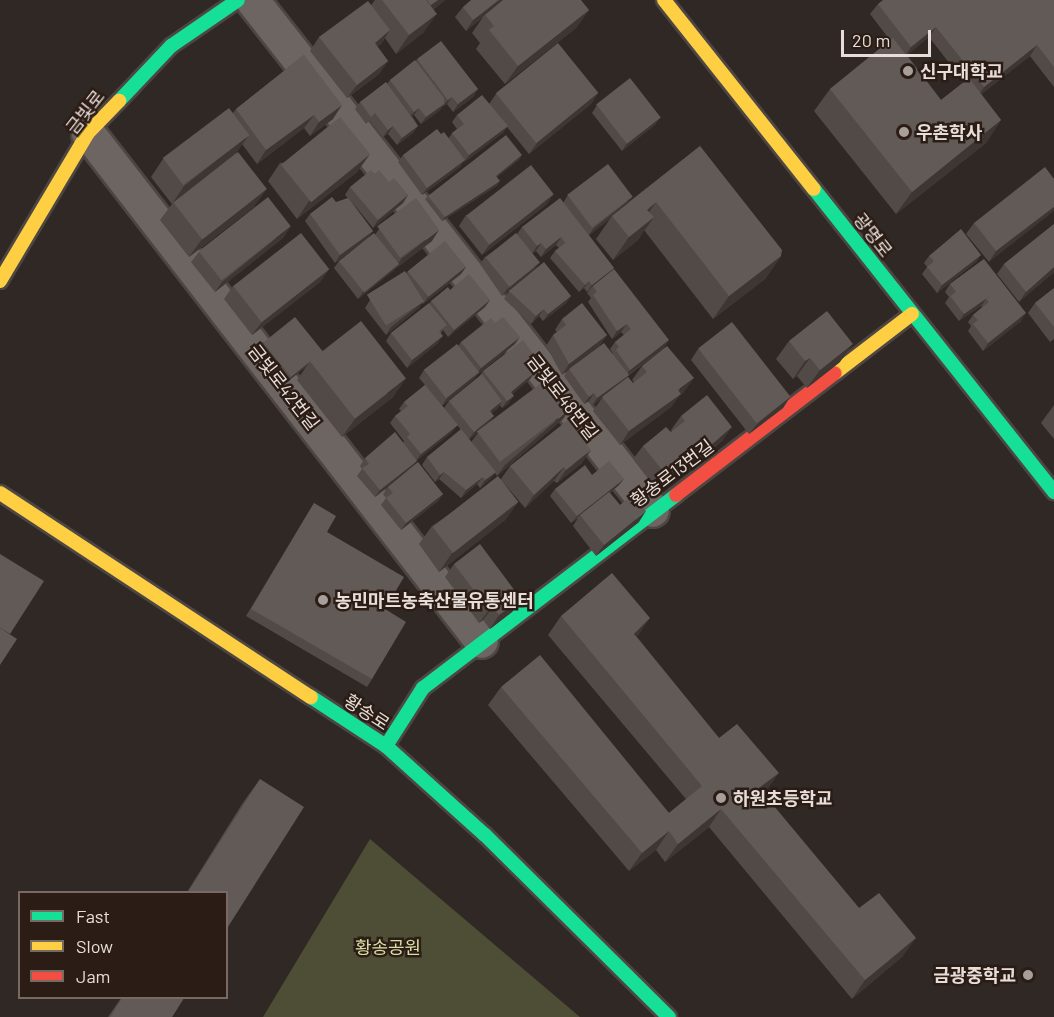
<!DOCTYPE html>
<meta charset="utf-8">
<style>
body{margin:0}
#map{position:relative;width:1054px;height:1017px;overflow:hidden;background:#302824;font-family:Barlow,"Noto Sans KR",sans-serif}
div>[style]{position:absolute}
.green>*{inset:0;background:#4d4e35}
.roads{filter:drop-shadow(2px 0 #4d4642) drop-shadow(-2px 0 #4d4642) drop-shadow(0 2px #4d4642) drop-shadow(0 -2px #4d4642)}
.street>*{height:33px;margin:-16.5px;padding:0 16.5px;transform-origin:16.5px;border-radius:16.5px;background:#6c6561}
.fast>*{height:14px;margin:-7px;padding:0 7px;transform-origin:7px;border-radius:7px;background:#16e098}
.slow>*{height:14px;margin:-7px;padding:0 7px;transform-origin:7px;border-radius:7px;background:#ffcf43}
.jam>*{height:14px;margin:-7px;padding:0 7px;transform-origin:7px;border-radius:7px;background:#f24e42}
.wall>*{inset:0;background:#514a47}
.shaded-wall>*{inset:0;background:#3d3632}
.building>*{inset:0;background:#625a57;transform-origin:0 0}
.dots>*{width:16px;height:16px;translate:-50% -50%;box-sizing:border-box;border:3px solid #2b1d15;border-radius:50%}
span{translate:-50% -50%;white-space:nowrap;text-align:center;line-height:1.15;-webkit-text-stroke:5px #2b1d15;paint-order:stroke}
.poi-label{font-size:18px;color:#e8ded9;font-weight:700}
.left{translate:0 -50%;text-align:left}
.right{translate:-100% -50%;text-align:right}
.street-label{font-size:18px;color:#e8ded9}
.park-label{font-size:18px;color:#dadea5}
.legend{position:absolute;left:18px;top:891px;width:210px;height:108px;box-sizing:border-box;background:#2b1d15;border:2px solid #776a63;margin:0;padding:8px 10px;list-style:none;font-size:18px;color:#e8ded9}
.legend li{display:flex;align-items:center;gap:12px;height:30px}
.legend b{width:30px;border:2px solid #776a63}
.scale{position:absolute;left:841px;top:30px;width:90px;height:27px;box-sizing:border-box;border:3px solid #e8ded9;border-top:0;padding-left:8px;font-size:18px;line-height:21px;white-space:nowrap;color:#e8ded9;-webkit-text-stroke:4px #2b1d15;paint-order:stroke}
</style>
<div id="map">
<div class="green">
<i style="clip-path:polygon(370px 839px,580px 1017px,263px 1017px)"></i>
</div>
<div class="roads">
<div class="street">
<i style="left:252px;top:0;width:648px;rotate:51.89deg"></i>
<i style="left:88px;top:133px;width:642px;rotate:52.27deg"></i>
</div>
<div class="fast">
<i style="left:119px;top:101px;width:76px;rotate:-46.6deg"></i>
<i style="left:171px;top:46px;width:81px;rotate:-34.5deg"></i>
<i style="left:814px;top:189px;width:387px;rotate:51.6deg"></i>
<i style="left:311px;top:697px;width:90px;rotate:33.2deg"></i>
<i style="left:386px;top:746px;width:133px;rotate:42deg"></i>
<i style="left:485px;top:835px;width:259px;rotate:44.7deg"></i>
<i style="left:386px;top:746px;width:69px;rotate:-57.5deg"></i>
<i style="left:423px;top:688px;width:318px;rotate:-37.3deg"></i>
</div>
<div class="slow">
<i style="left:664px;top:0;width:241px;rotate:51.6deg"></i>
<i style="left:0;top:281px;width:172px;rotate:-59.3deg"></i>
<i style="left:88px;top:133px;width:45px;rotate:-45.9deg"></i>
<i style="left:835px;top:373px;width:97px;rotate:-37.5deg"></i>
<i style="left:0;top:493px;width:372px;rotate:33.3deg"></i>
</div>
<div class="jam">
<i style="left:676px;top:495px;width:200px;rotate:-37.5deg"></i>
</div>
</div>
<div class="wall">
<i style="clip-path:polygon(375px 0,445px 0,434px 9px,424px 32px,396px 54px,385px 38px,381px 44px,377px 46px,388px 61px,379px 74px,347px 98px,310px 51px,319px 37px,371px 5px)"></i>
<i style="clip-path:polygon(evenodd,1054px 0,1054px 87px,1030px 56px,981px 94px,1001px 120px,986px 143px,896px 214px,814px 111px,830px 89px,890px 40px,870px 14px,878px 4px,1054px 0,929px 37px,964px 82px,941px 100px,907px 55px,929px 37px)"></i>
<i style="clip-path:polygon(463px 7px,589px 10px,576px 28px,505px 84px,476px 49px,480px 43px,472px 33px,483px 17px,466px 31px,455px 17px)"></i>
<i style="clip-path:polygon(304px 55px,333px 119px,310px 136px,304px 128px,257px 164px,242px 144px,236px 153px,254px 207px,189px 257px,160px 220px,172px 204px,151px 177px,163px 159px,233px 113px,236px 109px)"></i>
<i style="clip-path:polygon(417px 59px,478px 89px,473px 97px,453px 112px,447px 104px,442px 107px,439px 111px,421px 124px,414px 115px,412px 116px,418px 126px,413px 133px,397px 145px,388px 134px,383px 137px,370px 120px,366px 124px,355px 109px,360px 102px,387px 84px,390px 80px,416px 61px)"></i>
<i style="clip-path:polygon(598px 93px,591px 104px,529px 154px,507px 127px,503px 133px,463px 162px,460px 167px,422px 195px,398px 162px,403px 155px,441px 134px,449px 138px,452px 133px,457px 129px,452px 122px,457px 115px,489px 104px,496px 94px)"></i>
<i style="clip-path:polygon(597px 105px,656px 124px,622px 151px,592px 113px)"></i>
<i style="clip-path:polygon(700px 146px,781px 256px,765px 279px,713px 319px,644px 230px,638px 240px,613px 260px,596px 239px,610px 219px,589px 235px,614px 268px,610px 273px,664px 348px,629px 375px,627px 378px,633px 383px,634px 382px,632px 380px,642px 366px,684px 392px,679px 396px,671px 407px,620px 445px,593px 411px,602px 398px,592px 406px,589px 401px,584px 404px,564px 376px,569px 369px,562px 375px,546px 346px,553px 335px,557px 332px,555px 330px,562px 319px,607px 335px,599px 346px,575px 364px,613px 354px,610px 349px,615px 342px,624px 335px,621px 332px,612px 339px,588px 302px,591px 298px,587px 293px,590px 290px,587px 292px,584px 288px,579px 292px,550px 258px,555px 251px,559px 248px,556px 245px,541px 257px,536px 251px,532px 253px,535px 270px,571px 296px,566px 303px,543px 321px,539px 316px,531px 324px,504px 299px,509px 291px,533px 272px,502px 296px,480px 264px,485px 257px,517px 234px,522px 227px,563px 203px,568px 195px,630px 201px)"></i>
<i style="clip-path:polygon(370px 154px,357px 172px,297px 219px,268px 181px,280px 163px)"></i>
<i style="clip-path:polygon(520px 159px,497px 177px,498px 185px,442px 221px,425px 199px,428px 196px)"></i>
<i style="clip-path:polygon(375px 174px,408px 195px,403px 203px,373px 228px,352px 202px,373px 231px,368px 238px,335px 263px,305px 221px,310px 214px,348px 198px,345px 195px,350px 187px)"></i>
<i style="clip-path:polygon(1054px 179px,989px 262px,966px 234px,974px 223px)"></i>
<i style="clip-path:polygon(547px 204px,482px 255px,459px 226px,466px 215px)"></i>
<i style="clip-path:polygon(1054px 224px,1054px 272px,1019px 302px,997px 274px,1004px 264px)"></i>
<i style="clip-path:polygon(379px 229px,432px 241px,395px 269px,393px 271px,358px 299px,334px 268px,339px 261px,375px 235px)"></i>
<i style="clip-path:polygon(284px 237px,215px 292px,191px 262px,199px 252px)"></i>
<i style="clip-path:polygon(981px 255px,976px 262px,937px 293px,922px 274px,927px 267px,924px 263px,929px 256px)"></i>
<i style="clip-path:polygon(984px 259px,1021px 321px,983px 351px,968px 331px,971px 326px,968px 322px,973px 315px,982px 307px,981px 306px,982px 305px,959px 321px,945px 303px,949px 297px,945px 292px,950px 284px)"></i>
<i style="clip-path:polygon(466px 267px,461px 274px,423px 304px,422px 303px,419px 308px,386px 335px,365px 308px,370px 300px,406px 274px,408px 271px)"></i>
<i style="clip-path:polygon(329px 269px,320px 282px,252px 335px,224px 299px,233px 286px)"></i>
<i style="clip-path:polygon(1054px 288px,1054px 339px,1050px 342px,1028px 313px,1035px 303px)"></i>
<i style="clip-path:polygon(450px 290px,490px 300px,485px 307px,448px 337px,443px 330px,441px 333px,438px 343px,407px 368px,386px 341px,391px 333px,429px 304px,431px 301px)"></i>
<i style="clip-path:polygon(495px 323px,515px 344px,477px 375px,474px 379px,442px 406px,444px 408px,449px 401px,479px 377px,483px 371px,534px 370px,530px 379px,512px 394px,509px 403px,502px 408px,500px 405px,497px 409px,491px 413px,469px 439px,471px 442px,478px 433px,563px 419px,497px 476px,495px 473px,490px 479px,480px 488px,477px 484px,461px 498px,439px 479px,435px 482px,422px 465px,427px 457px,461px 430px,457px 425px,452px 432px,417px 460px,413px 467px,443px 494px,438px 501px,401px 530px,381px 505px,386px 498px,383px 494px,388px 487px,402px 476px,375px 497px,357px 476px,362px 469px,360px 466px,365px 458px,403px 443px,404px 441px,390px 423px,395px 416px,401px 411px,399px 409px,404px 402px,425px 385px,419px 378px,424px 370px,458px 346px,461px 342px)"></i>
<i style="clip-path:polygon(789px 341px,840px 362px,807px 388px,797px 376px,793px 379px,776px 359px)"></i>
<i style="clip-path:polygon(262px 342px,323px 351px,393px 397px,342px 437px,297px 380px,306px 367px,288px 381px,259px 345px)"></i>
<i style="clip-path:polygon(698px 349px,790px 397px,783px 408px,749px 434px,691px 360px)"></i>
<i style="clip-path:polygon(1054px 405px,1054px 439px,1041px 423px)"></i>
<i style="clip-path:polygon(681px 416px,723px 440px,673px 483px,671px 479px,657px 490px,633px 459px,643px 446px,672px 431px,671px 430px)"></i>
<i style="clip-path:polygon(582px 463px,557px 483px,554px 481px,525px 508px,502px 481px,518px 502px,505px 520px,439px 572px,419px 544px,432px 526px,501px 479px,510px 466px)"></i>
<i style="clip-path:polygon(592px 475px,624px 479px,618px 486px,610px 493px,620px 505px,639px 522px,596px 556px,573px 526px,578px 518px,571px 523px,550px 496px,555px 489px)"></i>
<i style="clip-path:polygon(314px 503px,327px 532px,385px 609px,372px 679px,367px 687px,246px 616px)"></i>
<i style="clip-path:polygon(454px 564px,521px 599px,512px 612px,490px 629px,483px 620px,479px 623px,445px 577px)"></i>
<i style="clip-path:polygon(561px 616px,637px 637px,719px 738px,766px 791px,763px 794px,859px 908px,903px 956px,852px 999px,709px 827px,665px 862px,656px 850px,629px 871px,488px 705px,501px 687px,669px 813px,686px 799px,548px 635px)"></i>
<i style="clip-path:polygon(260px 779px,226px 892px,187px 892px,242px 804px)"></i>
<i style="clip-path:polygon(121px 998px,184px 998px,172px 1017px,108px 1017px)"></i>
</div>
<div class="shaded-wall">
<i style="clip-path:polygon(438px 0,445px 0,422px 19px,431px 5px)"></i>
<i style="clip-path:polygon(499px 0,505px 0,485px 15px,466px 31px,473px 20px)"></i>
<i style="clip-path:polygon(589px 10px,576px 28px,505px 84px,518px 66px)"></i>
<i style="clip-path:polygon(437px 14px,424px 32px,396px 54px,409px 35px)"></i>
<i style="clip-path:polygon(936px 27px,929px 37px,904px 58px,911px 47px)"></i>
<i style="clip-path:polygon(390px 30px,381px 44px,365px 56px,375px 43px)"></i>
<i style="clip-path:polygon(1037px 45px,1030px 56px,977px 98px,984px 87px)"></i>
<i style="clip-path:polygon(388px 61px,379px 74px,347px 98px,357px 85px)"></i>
<i style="clip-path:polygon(478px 89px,473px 97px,453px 112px,458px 104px)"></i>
<i style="clip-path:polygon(598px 93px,591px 104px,529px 154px,537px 143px)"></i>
<i style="clip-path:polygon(452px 97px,447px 104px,442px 107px,448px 100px)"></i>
<i style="clip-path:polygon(444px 104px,439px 111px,421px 124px,426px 117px)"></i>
<i style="clip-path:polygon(342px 105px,333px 119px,310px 136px,319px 122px)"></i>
<i style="clip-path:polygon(419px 108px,414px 115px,408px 119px,414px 112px)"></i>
<i style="clip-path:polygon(314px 115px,304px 128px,257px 164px,266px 150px)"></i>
<i style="clip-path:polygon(661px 117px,656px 124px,622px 151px,627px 143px)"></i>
<i style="clip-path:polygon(1001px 120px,986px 143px,896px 214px,912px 192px)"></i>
<i style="clip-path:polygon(393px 126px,388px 134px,383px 137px,388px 130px)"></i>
<i style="clip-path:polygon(418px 126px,413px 133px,397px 145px,402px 138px)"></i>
<i style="clip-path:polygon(508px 126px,503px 133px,464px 163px,469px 155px)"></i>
<i style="clip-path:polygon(249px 135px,236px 153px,172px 204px,184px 186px)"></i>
<i style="clip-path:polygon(370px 154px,357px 172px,297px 219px,309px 201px)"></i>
<i style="clip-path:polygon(522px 155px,520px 159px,493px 180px,496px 176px)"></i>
<i style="clip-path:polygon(465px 160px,460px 167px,422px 195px,427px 188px)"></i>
<i style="clip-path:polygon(500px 181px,498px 185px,442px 221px,445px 217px)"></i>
<i style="clip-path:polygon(267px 189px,254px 207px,189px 257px,202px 239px)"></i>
<i style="clip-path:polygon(554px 194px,547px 204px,482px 255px,489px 245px)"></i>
<i style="clip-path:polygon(408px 195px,403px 203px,373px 228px,378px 220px)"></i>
<i style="clip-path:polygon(633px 197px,628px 204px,612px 216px,610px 219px,588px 236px,594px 228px)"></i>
<i style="clip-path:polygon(656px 202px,640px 225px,647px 210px)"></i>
<i style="clip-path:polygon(1054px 207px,1054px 211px,989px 262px,996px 251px)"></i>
<i style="clip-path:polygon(654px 217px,638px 240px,613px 260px,629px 237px)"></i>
<i style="clip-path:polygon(291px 226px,284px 237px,215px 292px,222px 282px)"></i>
<i style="clip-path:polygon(439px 230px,432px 241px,395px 269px,393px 271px,358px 299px,363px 292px,397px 265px,401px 259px)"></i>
<i style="clip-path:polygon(373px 231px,368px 238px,335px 263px,340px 255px)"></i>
<i style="clip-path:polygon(561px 237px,556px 245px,541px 257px,546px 249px)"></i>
<i style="clip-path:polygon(541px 243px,536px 251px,532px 254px,537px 246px)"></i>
<i style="clip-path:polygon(981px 255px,976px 262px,937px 293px,942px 285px)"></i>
<i style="clip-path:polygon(781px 256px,765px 279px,713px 319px,729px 296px)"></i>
<i style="clip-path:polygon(540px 263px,535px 270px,502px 296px,507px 289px)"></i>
<i style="clip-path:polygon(466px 267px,461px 274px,423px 304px,428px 297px)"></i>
<i style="clip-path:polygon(1054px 267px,1054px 272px,1019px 302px,1026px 292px)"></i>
<i style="clip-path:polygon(614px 268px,608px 275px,593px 286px,587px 292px,592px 285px)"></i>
<i style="clip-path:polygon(329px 269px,320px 282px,252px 335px,262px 322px)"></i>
<i style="clip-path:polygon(589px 281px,584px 288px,579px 292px,585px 285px)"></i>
<i style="clip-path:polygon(571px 296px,566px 303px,543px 321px,548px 314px)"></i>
<i style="clip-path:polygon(986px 299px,982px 305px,959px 321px,964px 314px)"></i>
<i style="clip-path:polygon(490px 300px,485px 307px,448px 337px,454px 330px)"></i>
<i style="clip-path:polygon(424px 301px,419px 308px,386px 335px,391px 327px)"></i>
<i style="clip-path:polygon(544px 309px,539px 316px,531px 324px,536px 316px)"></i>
<i style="clip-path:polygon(1026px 313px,1021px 321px,983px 351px,988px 343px)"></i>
<i style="clip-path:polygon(627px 324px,621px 332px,612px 339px,617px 331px)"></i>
<i style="clip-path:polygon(607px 335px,599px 346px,562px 375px,569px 364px)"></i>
<i style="clip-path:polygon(443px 336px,438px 343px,407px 368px,412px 360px)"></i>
<i style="clip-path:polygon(520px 337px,515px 344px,477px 375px,474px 379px,442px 406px,447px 398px,478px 372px,481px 368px)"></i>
<i style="clip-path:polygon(669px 340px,664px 348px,625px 377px,630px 370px)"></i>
<i style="clip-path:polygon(853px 344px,840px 362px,807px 388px,820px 370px)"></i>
<i style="clip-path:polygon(810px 358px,797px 376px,793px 379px,805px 361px)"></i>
<i style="clip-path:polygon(309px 363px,306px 367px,288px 381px,291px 377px)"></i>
<i style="clip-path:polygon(535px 372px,530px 379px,506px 400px,511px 392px)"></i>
<i style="clip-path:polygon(629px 375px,624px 382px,592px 406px,597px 398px)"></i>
<i style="clip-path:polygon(694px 378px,684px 392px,679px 396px,671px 407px,620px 445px,629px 431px)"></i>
<i style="clip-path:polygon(406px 379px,393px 397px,342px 437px,355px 419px)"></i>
<i style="clip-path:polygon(594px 393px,589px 401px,584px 404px,589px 397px)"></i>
<i style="clip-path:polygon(514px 396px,509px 403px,502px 408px,507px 401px)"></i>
<i style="clip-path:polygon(790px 397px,783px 408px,749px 434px,757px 424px)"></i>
<i style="clip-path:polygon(502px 401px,497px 409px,485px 418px,490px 411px)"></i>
<i style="clip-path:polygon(571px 408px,563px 419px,497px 476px,505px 465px)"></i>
<i style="clip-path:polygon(494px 416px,489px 424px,469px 440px,474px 432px)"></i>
<i style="clip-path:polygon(458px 425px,452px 432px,416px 461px,421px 454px)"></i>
<i style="clip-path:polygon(732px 427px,723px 440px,673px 483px,683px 469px)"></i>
<i style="clip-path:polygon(591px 450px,582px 463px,557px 483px,566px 470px)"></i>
<i style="clip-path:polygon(417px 461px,412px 468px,375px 497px,380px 490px)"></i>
<i style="clip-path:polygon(680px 466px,671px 479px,657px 490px,667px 476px)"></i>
<i style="clip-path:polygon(564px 467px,554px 481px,525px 508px,534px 495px)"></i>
<i style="clip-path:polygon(444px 472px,439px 479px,435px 482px,440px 475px)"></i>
<i style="clip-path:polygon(496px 472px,490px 479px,480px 488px,485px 480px)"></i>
<i style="clip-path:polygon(483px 477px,477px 484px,461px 498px,466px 490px)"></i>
<i style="clip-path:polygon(624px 479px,618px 486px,581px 516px,580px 515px,571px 523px,577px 516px)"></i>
<i style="clip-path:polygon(443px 494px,438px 501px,401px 530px,406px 523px)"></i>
<i style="clip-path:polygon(518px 502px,505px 520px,439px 572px,452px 553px)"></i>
<i style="clip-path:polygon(646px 511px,639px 522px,596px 556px,604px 545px)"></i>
<i style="clip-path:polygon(521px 599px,512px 612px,490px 629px,499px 615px)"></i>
<i style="clip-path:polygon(493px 607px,483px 620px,479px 623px,489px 610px)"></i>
<i style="clip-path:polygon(650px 618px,637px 637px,634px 634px)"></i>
<i style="clip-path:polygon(779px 773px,766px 791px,746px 807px,759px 788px)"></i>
<i style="clip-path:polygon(721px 809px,709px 827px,665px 862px,678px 844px)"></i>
<i style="clip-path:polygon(669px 831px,656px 850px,629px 871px,642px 853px)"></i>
<i style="clip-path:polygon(916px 938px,903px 956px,852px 999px,865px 980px)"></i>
</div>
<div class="building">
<i style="clip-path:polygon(382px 0,426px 0,437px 14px,409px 35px)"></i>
<i style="clip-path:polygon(427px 0,438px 0,431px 5px)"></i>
<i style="clip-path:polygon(471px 0,499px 0,473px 20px,463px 7px)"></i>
<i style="clip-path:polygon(503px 0,581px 0,589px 10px,518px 66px,489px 30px,494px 26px,485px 15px)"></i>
<i style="clip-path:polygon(883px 0,1054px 0,1054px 67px,1037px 45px,984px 87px,936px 27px,911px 47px,878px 4px)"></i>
<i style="clip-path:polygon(368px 1px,390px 30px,375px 43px,388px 61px,357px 85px,319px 37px)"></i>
<i style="clip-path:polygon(893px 38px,941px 100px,969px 78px,1001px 120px,912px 192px,830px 89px)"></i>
<i style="clip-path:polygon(441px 41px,478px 89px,458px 104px,452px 97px,448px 100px,417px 59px)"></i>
<i style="left:558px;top:43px;width:64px;height:80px;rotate:51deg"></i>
<i style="clip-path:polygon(304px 55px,342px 105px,319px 122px,314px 115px,266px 150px,236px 109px)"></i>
<i style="clip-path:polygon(415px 60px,444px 98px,444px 104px,426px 117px,419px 108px,414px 112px,390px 80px)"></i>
<i style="left:630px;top:78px;width:50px;height:43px;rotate:52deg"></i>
<i style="clip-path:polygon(386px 82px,418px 126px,402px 138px,393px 126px,388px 130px,375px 113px,371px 117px,360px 102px)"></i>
<i style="clip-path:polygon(482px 95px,508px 126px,469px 155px,452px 133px,464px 124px,457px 115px)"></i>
<i style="left:229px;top:108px;width:34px;height:83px;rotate:53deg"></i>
<i style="left:340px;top:117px;width:48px;height:76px;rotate:51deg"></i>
<i style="clip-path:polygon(437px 129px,441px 134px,444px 132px,465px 160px,427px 188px,403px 155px)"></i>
<i style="clip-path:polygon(506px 135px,522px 155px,496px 176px,500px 181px,445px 217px,428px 196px)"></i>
<i style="clip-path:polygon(700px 146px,782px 250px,781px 256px,729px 296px,656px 202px,647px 210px,654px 217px,629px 237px,612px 216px)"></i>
<i style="left:238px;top:152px;width:47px;height:82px;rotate:52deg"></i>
<i style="left:608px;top:164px;width:41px;height:51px;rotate:53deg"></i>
<i style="left:531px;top:165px;width:37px;height:82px;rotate:52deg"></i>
<i style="clip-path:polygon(1045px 167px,1054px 179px,1054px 207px,996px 251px,974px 223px)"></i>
<i style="clip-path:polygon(371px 170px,375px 174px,379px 170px,389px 182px,394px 178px,408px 195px,378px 220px,350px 187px)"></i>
<i style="left:268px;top:197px;width:37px;height:88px;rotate:52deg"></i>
<i style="clip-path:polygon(332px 197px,336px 202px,348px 198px,373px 231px,340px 255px,310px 214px)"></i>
<i style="left:416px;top:198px;width:39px;height:48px;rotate:54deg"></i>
<i style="clip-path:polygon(560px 198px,614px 268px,592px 285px,589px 281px,585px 285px,555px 251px,565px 243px,561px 237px,546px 249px,541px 243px,537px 246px,522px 227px)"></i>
<i style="clip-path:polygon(1054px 224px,1054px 267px,1026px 292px,1004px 264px)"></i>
<i style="clip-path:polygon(961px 229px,981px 255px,942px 285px,927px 267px,934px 261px,929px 256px)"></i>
<i style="left:301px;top:233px;width:46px;height:86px;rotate:52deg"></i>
<i style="left:374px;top:233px;width:40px;height:45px;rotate:51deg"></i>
<i style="left:516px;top:233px;width:38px;height:39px;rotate:51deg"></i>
<i style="left:445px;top:241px;width:33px;height:48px;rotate:51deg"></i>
<i style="clip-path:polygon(984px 259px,1026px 313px,988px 343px,973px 324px,978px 320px,973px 315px,989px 302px,986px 299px,991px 295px,964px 314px,950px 296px,956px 292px,950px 284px)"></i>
<i style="clip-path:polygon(544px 262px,571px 296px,548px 314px,544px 309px,536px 316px,509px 291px)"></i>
<i style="clip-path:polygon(614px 269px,669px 340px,630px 370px,616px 350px,619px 347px,615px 342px,631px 329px,627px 324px,617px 331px,593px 295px,597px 292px,593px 286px)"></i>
<i style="left:405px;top:271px;width:36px;height:45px;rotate:58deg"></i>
<i style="clip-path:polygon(469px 274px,490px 300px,454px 330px,431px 301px,448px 287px,450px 290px)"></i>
<i style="clip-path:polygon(1054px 288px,1054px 327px,1035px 303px)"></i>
<i style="clip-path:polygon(429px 303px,447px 325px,439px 331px,443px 336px,412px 360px,391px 333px)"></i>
<i style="clip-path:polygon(582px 303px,607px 335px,569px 364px,553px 335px,566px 325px,562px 319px)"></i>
<i style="clip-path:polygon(827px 311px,853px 344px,820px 370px,810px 358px,805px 361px,789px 341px)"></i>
<i style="left:295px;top:317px;width:44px;height:41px;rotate:51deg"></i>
<i style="clip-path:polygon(503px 317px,520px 337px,481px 368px,461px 342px,491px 318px,495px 323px)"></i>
<i style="left:361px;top:321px;width:73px;height:65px;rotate:52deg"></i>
<i style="left:732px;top:322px;width:95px;height:43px;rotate:52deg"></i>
<i style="clip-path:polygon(523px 340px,539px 362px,533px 368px,535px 372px,511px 392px,514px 396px,507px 401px,483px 371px)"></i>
<i style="clip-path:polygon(604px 343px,629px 375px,597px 398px,594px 393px,589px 397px,569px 369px)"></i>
<i style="left:457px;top:344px;width:36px;height:42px;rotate:52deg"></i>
<i style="clip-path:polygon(667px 346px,694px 378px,678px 390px,681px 394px,629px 431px,602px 397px,628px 377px,633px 383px,647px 372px,642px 366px)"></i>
<i style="clip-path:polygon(482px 374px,502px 401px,490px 411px,494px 416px,474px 432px,449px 401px)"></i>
<i style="left:548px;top:378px;width:38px;height:89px;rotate:53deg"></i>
<i style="clip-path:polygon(425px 385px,458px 425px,421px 454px,407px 437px,410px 434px,395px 416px,408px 406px,404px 402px)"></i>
<i style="clip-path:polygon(707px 395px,732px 427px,683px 469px,680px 466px,667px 476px,643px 446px,666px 427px,671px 432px,685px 421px,681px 416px)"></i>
<i style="clip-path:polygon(568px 420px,591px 450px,566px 470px,564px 467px,534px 495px,510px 466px)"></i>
<i style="clip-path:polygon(461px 429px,496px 472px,485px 480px,483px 477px,466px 490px,444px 472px,440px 475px,427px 457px)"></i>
<i style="clip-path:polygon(395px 432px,417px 461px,380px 490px,362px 468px,369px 464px,365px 458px)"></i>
<i style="clip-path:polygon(609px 461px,624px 479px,577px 516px,555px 489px,585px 465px,592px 475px)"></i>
<i style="clip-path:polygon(418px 462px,443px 494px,406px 523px,386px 498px,393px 493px,388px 487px)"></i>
<i style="left:498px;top:476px;width:33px;height:83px;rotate:52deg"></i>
<i style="clip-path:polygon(609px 492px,620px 505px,633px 494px,646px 511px,604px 545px,580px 515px)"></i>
<i style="clip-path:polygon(314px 503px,336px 516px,327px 532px,404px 577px,385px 609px,406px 622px,372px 679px,251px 609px)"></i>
<i style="clip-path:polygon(480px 544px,521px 599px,499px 615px,493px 607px,489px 610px,454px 564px)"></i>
<i style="clip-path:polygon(0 554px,44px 581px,10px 634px,0 628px)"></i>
<i style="clip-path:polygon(612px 573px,650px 618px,634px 634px,719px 738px,737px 724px,779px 773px,759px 788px,859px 908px,879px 893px,916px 938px,865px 980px,721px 809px,678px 844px,669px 831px,642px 853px,501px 687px,540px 655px,669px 813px,702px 786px,561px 616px)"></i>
<i style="clip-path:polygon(0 628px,17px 639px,0 665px)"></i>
<i style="clip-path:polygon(260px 779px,304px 807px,226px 930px,226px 892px,188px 892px)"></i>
<i style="clip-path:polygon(122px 998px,184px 998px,172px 1017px,110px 1017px)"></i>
</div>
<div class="dots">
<i style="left:908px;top:71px;background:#a89e9a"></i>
<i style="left:904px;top:132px;background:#a89e9a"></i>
<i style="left:323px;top:600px;background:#a89e9a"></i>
<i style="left:721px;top:798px;background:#a89e9a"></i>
<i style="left:1028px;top:975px;background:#a89e9a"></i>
</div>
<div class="poi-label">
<span class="left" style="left:920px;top:71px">신구대학교</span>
<span class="left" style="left:916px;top:132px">우촌학사</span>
<span class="left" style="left:335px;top:600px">농민마트농축산물유통센터</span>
<span class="left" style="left:733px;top:798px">하원초등학교</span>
<span class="right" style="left:1016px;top:975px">금광중학교</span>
</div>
<div class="street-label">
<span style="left:85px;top:112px;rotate:-52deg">금빛로</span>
<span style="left:873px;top:235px;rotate:52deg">광명로</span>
<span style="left:284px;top:387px;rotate:52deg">금빛로42번길</span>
<span style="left:563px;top:397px;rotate:52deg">금빛로48번길</span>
<span style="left:672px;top:473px;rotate:-37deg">황송로13번길</span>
<span style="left:367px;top:712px;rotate:33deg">황송로</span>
</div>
<div class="park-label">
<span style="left:388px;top:947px">황송공원</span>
</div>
<ul class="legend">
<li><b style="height:8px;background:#16e098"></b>Fast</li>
<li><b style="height:8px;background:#ffcf43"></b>Slow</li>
<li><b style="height:8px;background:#f24e42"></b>Jam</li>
</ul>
<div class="scale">20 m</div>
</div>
